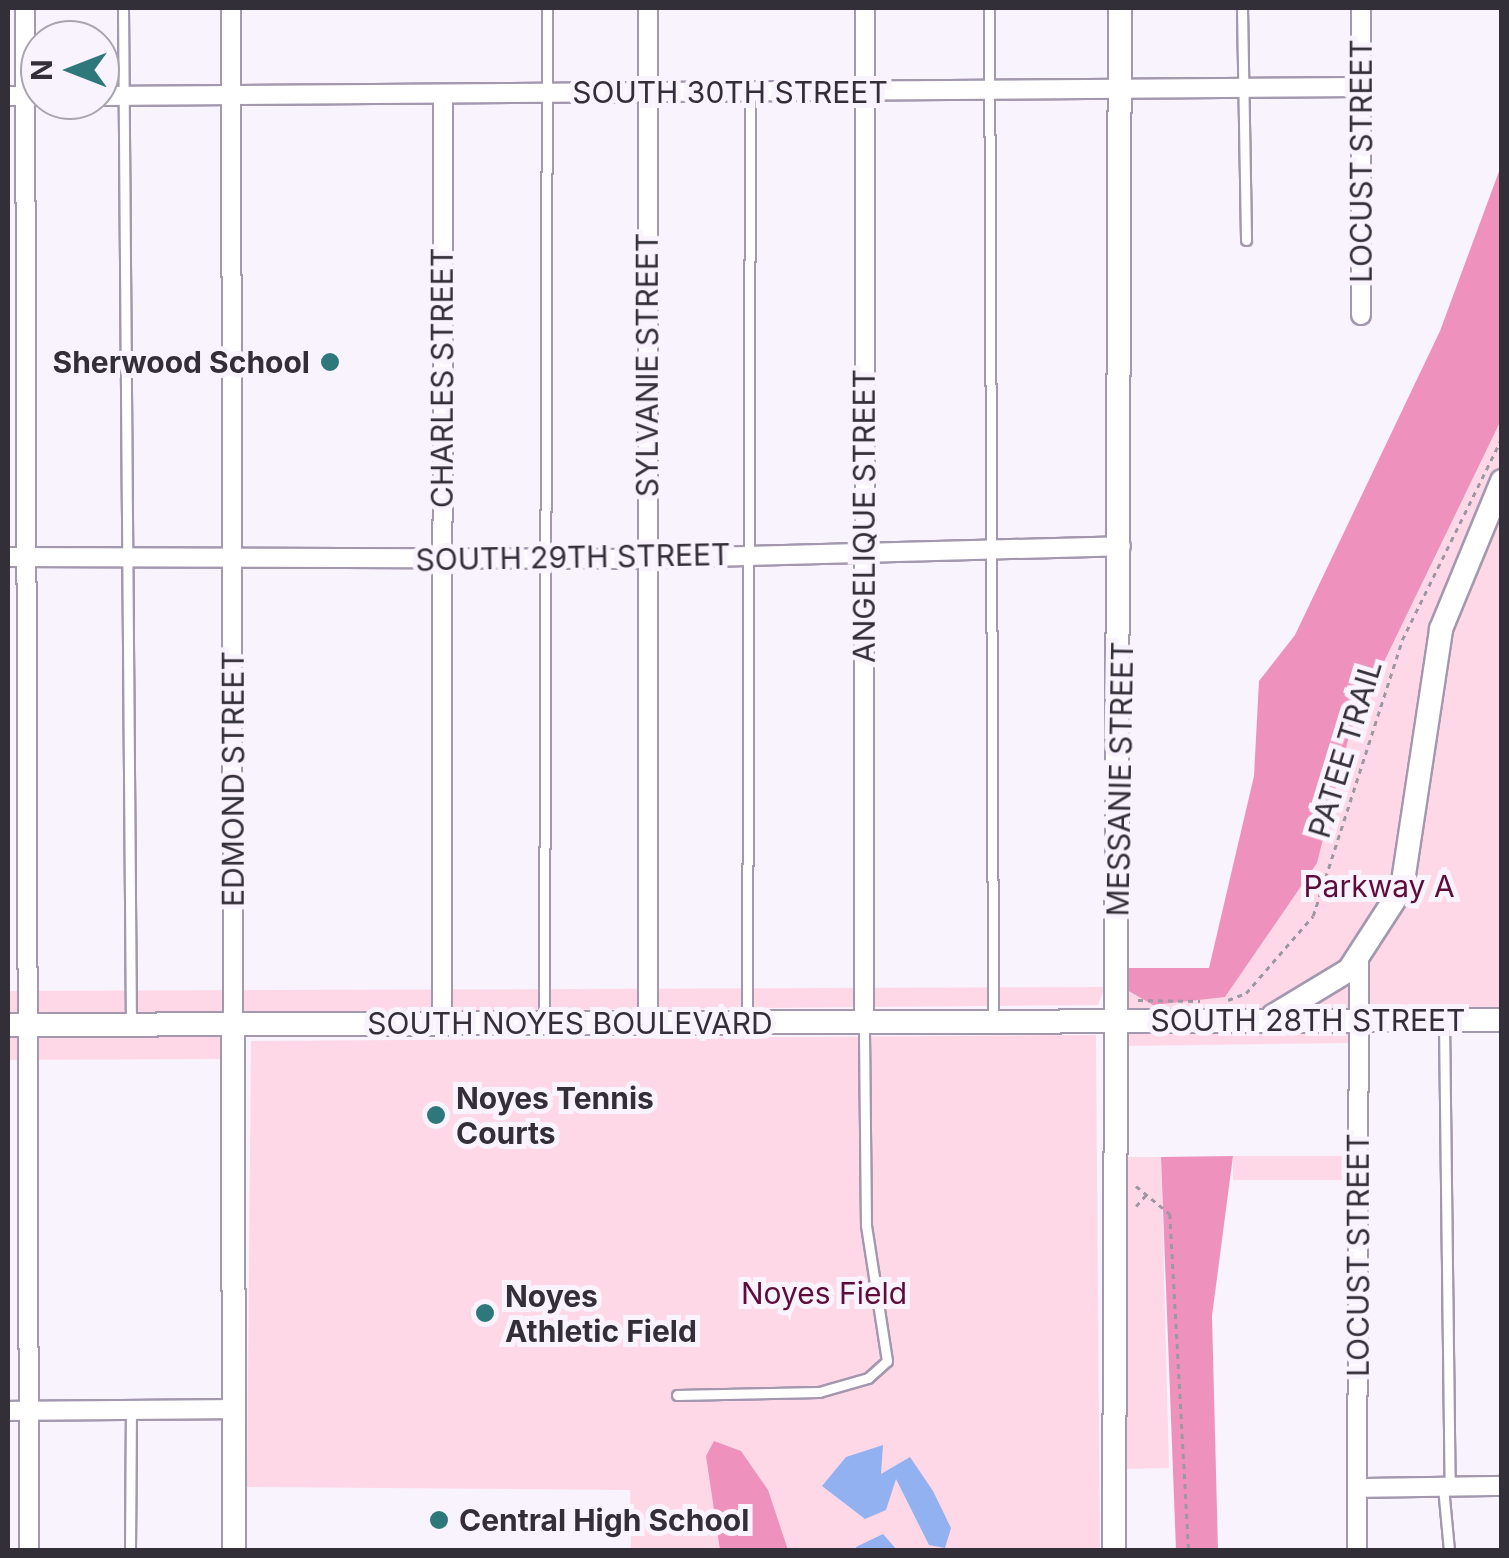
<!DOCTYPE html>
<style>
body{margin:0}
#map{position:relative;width:1509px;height:1558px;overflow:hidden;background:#f8f3fd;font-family:Inter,sans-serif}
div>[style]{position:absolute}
.green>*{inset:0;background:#ffd8e8;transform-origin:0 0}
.forest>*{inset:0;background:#ee92bd}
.water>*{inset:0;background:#92b1f1}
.path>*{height:2.5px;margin-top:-1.25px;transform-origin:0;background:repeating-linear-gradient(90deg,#9c97a1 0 5px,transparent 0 10px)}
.roads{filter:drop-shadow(2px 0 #a398ae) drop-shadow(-2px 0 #a398ae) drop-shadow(0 2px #a398ae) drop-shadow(0 -2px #a398ae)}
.service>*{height:9px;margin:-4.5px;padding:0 4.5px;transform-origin:4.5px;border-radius:4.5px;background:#fff}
.minor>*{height:18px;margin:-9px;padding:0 9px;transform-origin:9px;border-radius:9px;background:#fff}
.tertiary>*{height:22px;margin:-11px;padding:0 11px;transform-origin:11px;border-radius:11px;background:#fff}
.dots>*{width:28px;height:28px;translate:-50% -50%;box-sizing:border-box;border:5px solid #f8f3fd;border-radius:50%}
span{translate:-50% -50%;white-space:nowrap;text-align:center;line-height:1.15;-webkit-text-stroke:10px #f8f3fd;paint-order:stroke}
.street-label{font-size:30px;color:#332f38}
.poi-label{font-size:30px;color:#332f38;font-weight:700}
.right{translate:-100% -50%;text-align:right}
.left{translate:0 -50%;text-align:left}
.park-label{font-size:30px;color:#5e0c3c}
.frame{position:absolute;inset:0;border:10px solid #332f38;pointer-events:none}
.north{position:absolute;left:20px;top:20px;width:100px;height:100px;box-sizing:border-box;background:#f8f3fd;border:2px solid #a9a5ae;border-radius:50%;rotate:270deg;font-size:28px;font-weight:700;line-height:40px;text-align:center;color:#332f38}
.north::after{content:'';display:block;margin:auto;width:35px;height:45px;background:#2e787b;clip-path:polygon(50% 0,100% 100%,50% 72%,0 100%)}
</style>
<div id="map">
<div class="green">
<i style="clip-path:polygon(1501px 335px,1501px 1008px,1370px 1006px,1351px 1043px,1125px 1046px,1128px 968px,1209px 968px)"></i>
<i style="clip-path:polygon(1105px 987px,1098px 1005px,225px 1013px,225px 1059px,8px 1060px,8px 991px)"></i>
<i style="clip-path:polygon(1096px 1035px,1100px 1550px,631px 1550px,630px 1490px,247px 1487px,251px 1041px)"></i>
<i style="left:1233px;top:1156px;width:118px;height:24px"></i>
<i style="clip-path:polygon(1125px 1157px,1161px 1157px,1169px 1468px,1127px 1469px)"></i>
</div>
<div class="forest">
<i style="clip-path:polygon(1501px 166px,1501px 420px,1350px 732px,1317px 863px,1225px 997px,1153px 1005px,1127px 990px,1128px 968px,1209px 968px,1254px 776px,1259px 681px,1295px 635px,1440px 331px)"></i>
<i style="clip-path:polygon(1233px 1156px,1212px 1316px,1218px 1550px,1176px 1550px,1161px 1157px)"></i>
<i style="clip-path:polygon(714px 1441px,741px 1451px,768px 1490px,788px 1550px,720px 1550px,706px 1456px)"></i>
</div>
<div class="water">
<i style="clip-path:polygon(883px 1445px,881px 1474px,910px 1457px,933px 1491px,951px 1528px,945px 1548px,929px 1545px,896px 1479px,886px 1510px,865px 1519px,822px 1486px,846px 1457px)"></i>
<i style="clip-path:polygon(883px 1534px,897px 1550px,857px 1550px,856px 1547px)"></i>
</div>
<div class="path">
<i style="left:1138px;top:1000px;width:62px;rotate:0.9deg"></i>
<i style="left:1228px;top:1000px;width:19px;rotate:-21deg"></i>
<i style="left:1246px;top:993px;width:102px;rotate:-49deg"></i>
<i style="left:1313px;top:916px;width:290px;rotate:-72.1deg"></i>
<i style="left:1402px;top:640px;width:225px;rotate:-63.7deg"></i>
<i style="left:1136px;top:1186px;width:44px;rotate:39.5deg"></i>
<i style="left:1170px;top:1214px;width:337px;rotate:86.8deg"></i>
<i style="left:1136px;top:1206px;width:15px;rotate:-48deg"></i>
</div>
<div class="roads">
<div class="service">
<i style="left:123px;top:8px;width:1014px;rotate:89.55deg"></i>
<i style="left:989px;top:8px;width:1012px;rotate:89.77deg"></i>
<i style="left:1242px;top:8px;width:232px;rotate:89deg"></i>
<i style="left:747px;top:1020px;width:929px;rotate:-89.81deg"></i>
<i style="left:544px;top:1021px;width:1013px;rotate:-89.83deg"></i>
<i style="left:1444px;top:1021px;width:466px;rotate:89.3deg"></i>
<i style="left:677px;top:1395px;width:142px;rotate:-1.2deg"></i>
<i style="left:819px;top:1392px;width:51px;rotate:-15.9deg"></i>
<i style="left:868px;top:1378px;width:25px;rotate:-42deg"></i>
<i style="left:887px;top:1361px;width:138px;rotate:-98.8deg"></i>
<i style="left:866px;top:1225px;width:201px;rotate:-90.6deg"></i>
<i style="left:1443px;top:1487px;width:63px;rotate:84.6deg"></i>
<i style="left:130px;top:1550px;width:140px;rotate:-89.6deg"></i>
</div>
<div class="minor">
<i style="left:25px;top:8px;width:1542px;rotate:89.85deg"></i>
<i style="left:231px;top:8px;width:1016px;rotate:89.89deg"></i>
<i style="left:8px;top:96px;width:32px"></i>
<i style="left:100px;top:96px;width:1259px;rotate:-0.41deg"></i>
<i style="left:1361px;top:315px;width:307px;rotate:-90deg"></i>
<i style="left:8px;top:557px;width:625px;rotate:0.18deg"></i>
<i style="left:633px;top:559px;width:488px;rotate:-1.5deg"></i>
<i style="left:442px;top:1022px;width:928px;rotate:-89.94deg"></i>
<i style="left:648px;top:1022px;width:1014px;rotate:-90deg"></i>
<i style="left:864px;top:1024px;width:1016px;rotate:-89.94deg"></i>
<i style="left:8px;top:1411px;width:226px;rotate:-0.5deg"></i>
<i style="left:1358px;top:1488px;width:144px;rotate:-0.8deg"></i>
<i style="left:1357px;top:1550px;width:590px;rotate:-89.81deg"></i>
</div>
<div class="tertiary">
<i style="left:1273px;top:1016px;width:89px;rotate:-31.2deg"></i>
<i style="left:1349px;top:970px;width:98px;rotate:-57.1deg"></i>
<i style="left:1402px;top:888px;width:262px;rotate:-81.4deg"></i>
<i style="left:1441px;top:629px;width:160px;rotate:-67.6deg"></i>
<i style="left:233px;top:1024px;width:526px;rotate:89.89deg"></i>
<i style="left:8px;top:1025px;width:1494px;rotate:-0.19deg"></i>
<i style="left:1114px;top:1550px;width:1542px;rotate:-89.78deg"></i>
</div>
</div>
<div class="dots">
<i style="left:330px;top:362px;background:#2e787b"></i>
<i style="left:436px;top:1115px;background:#2e787b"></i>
<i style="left:485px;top:1313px;background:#2e787b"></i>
<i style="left:439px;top:1520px;background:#2e787b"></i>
</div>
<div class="street-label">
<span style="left:730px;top:92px">SOUTH 30TH STREET</span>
<span style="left:1361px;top:161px;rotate:-90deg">LOCUST STREET</span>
<span style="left:647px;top:365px;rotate:-90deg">SYLVANIE STREET</span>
<span style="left:442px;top:378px;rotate:-90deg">CHARLES STREET</span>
<span style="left:864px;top:516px;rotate:-90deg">ANGELIQUE STREET</span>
<span style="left:573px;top:557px;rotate:-1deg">SOUTH 29TH STREET</span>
<span style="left:1345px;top:749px;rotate:-73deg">PATEE TRAIL</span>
<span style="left:233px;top:779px;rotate:-90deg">EDMOND STREET</span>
<span style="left:1120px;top:779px;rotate:-89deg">MESSANIE STREET</span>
<span style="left:1308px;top:1020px">SOUTH 28TH STREET</span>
<span style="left:570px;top:1023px">SOUTH NOYES BOULEVARD</span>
<span style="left:1358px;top:1255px;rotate:-90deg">LOCUST STREET</span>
</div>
<div class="poi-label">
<span class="right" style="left:310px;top:362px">Sherwood School</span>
<span class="left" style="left:456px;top:1115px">Noyes Tennis<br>Courts</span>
<span class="left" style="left:505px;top:1313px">Noyes<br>Athletic Field</span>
<span class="left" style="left:459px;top:1520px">Central High School</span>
</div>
<div class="park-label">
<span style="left:1379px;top:886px">Parkway A</span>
<span style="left:824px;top:1293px">Noyes Field</span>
</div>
<div class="frame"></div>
<div class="north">N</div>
</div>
